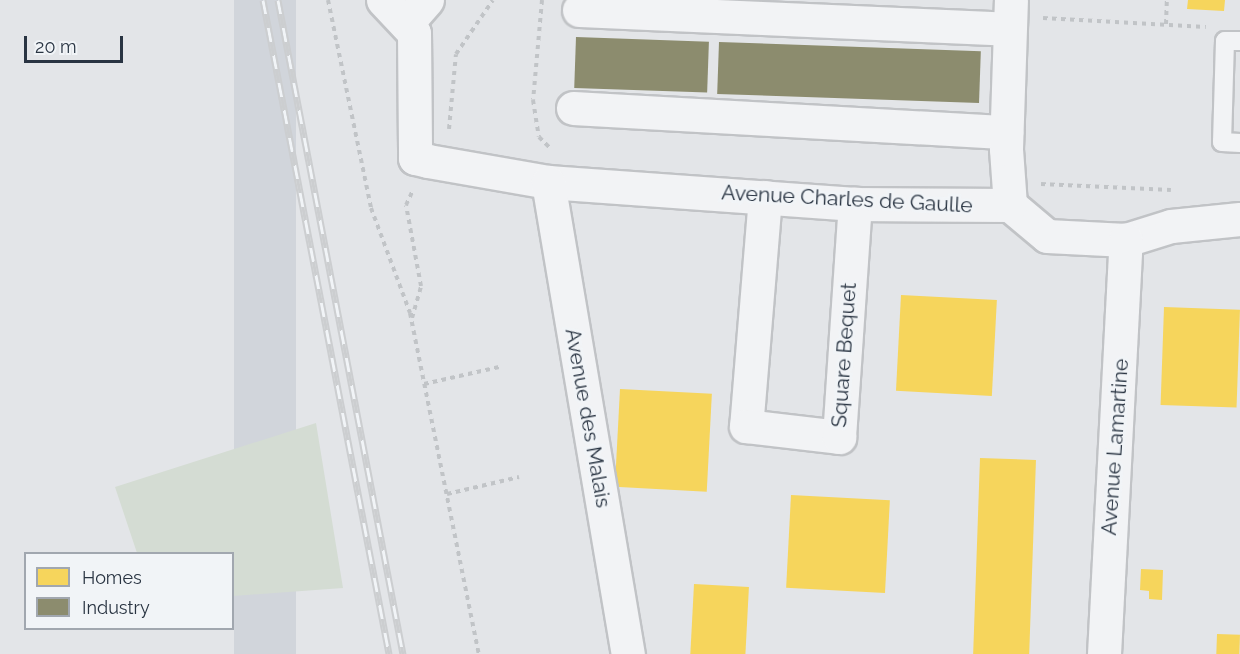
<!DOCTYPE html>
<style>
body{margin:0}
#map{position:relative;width:1240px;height:654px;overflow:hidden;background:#e3e5e8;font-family:Raleway,sans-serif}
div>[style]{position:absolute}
.built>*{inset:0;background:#d1d5db;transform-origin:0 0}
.green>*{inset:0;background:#d4dcd3}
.homes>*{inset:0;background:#f6d55c;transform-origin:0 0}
.industry>*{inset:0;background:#8c8c6e;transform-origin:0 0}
.path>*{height:4px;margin-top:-2px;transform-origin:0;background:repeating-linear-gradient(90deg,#c1c4c7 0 4.5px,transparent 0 9px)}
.roads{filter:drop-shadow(2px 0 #c1c3c6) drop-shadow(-2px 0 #c1c3c6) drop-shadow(0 2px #c1c3c6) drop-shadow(0 -2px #c1c3c6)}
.lane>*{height:18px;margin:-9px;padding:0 9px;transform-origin:9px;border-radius:9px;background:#f2f3f5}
.street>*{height:33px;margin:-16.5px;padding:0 16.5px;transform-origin:16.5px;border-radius:16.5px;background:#f2f3f5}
.rail>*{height:7px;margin-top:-3.5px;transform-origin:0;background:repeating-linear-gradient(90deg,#f1f4f7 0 14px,#ccced0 0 28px);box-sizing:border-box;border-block:2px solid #ccced0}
span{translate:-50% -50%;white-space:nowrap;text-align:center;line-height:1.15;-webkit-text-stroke:6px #f1f4f7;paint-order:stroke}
.street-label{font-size:21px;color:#293442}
.legend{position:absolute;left:24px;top:552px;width:210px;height:78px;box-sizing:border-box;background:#f1f4f7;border:2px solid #a1a7af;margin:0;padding:8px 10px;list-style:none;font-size:18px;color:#293442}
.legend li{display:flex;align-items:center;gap:12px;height:30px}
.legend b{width:30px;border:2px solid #a1a7af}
.scale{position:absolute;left:24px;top:36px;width:99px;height:27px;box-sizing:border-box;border:3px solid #293442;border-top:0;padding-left:8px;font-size:18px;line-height:21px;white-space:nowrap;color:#293442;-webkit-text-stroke:4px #f1f4f7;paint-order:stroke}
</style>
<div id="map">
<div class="built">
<i style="left:234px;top:0;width:62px;height:665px"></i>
</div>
<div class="green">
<i style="clip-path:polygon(316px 423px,343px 588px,233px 596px,232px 554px,137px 553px,115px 487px)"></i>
</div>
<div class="homes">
<i style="clip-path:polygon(1188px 0,1225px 0,1224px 11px,1187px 9px)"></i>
<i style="left:901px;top:295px;width:96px;height:96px;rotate:3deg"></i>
<i style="left:1164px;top:307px;width:76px;height:98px;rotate:2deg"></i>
<i style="left:620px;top:389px;width:92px;height:98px;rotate:3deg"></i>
<i style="left:980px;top:458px;width:56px;height:196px;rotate:2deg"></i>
<i style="left:791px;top:495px;width:99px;height:93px;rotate:3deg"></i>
<i style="clip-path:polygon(1141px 569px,1163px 570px,1162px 600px,1149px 599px,1149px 591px,1140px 590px)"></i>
<i style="left:694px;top:584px;width:55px;height:70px;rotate:3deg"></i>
<i style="left:1217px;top:634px;width:23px;height:20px;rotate:2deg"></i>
</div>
<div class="industry">
<i style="left:576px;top:37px;width:133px;height:51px;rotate:2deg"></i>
<i style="left:719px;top:42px;width:262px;height:52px;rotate:2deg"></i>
</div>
<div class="path">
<i style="left:328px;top:0;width:212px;rotate:78.3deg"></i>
<i style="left:371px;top:208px;width:112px;rotate:69.6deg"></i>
<i style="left:410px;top:313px;width:348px;rotate:78.6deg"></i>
<i style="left:542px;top:0;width:100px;rotate:95.1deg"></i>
<i style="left:533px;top:100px;width:37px;rotate:81deg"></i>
<i style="left:539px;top:137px;width:14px;rotate:45deg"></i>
<i style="left:1043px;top:18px;width:163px;rotate:3.2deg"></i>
<i style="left:1166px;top:24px;width:24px;rotate:-88deg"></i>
<i style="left:449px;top:129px;width:75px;rotate:-84.7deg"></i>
<i style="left:456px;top:54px;width:65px;rotate:-55.6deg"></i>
<i style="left:1041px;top:184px;width:130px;rotate:2.6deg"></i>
<i style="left:412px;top:318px;width:33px;rotate:-74deg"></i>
<i style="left:421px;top:286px;width:82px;rotate:-100.5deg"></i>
<i style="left:406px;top:205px;width:14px;rotate:-65deg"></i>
<i style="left:424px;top:384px;width:77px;rotate:-12.8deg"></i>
<i style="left:447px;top:494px;width:74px;rotate:-13.3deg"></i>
</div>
<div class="roads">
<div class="lane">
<i style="left:1240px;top:41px;width:15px;rotate:180deg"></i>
<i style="left:1225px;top:41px;width:101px;rotate:91.7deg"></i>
<i style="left:1222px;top:142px;width:18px;rotate:3deg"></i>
</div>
<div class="street">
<i style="left:383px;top:0;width:45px;rotate:46.8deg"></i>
<i style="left:414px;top:33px;width:125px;rotate:89.5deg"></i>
<i style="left:415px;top:158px;width:13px;rotate:13deg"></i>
<i style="left:428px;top:161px;width:122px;rotate:9.9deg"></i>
<i style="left:548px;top:182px;width:308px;rotate:4.1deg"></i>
<i style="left:855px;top:204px;width:155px;rotate:0.4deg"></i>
<i style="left:1010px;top:205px;width:48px;rotate:40deg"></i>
<i style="left:1047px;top:236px;width:79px;rotate:2.9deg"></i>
<i style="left:1126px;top:240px;width:47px;rotate:-17.3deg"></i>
<i style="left:1171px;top:226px;width:69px;rotate:-5.8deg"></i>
<i style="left:579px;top:10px;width:430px;rotate:2.5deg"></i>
<i style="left:406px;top:24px;width:32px;rotate:-49deg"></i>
<i style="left:573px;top:108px;width:434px;rotate:3.2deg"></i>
<i style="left:548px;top:182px;width:479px;rotate:80.4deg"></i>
<i style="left:765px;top:197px;width:230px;rotate:94.7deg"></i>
<i style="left:746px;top:426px;width:94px;rotate:6.7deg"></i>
<i style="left:839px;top:437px;width:234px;rotate:-86.1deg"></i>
<i style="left:1010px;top:205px;width:56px;rotate:-94.1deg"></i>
<i style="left:1006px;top:149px;width:149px;rotate:-88.1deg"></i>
<i style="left:1104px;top:654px;width:415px;rotate:-87deg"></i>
</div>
</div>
<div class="rail">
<i style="left:263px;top:0;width:666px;rotate:79.09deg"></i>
<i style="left:278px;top:0;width:666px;rotate:79.18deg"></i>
</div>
<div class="street-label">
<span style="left:847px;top:199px;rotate:3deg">Avenue Charles de Gaulle</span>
<span style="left:844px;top:355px;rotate:-86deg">Square Bequet</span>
<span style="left:588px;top:418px;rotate:80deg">Avenue des Malais</span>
<span style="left:1115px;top:447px;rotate:-86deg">Avenue Lamartine</span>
</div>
<ul class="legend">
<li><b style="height:16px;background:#f6d55c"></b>Homes</li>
<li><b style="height:16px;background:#8c8c6e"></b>Industry</li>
</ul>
<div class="scale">20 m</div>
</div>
